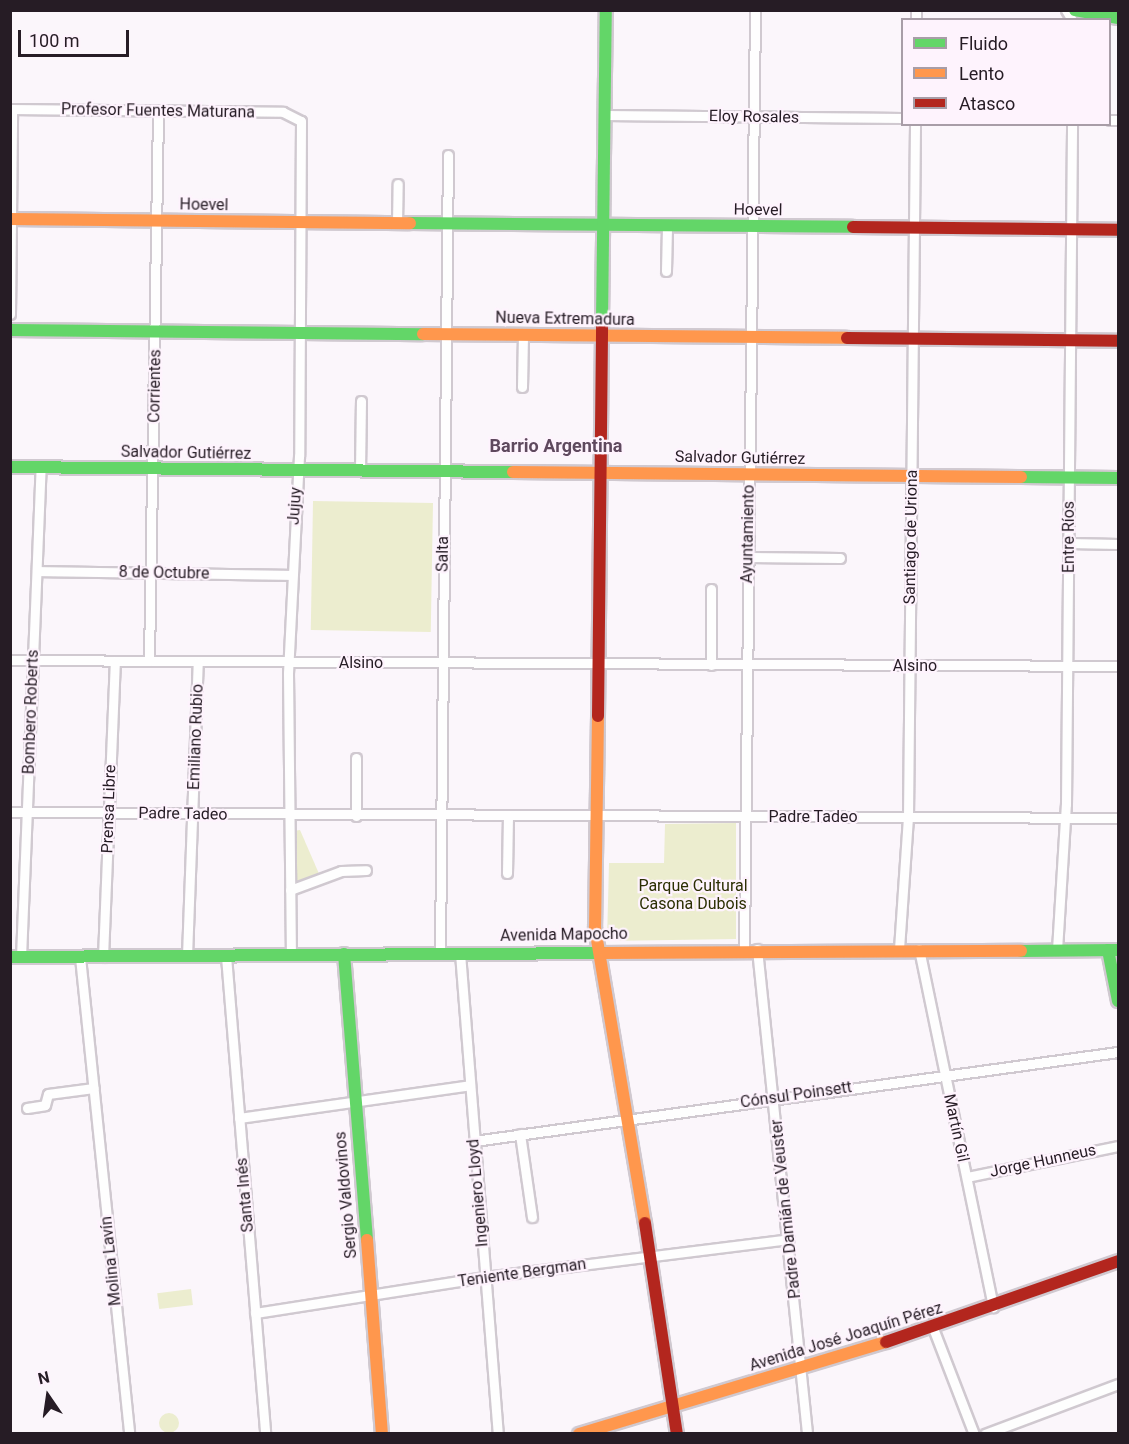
<!DOCTYPE html>
<meta charset="utf-8">
<style>
body{margin:0}
#map{position:relative;width:1129px;height:1444px;overflow:hidden;background:#fbf6fb;font-family:Roboto,sans-serif}
div>[style]{position:absolute}
.green>*{inset:0;background:#ecedcf;transform-origin:0 0}
.round{border-radius:50%}
.roads{filter:drop-shadow(2px 0 #d0c9d0) drop-shadow(-2px 0 #d0c9d0) drop-shadow(0 2px #d0c9d0) drop-shadow(0 -2px #d0c9d0)}
.street>*{height:9px;margin:-4.5px;padding:0 4.5px;transform-origin:4.5px;border-radius:4.5px;background:#fefefe}
.fast>*{height:12px;margin:-6px;padding:0 6px;transform-origin:6px;border-radius:6px;background:#63d668}
.slow>*{height:12px;margin:-6px;padding:0 6px;transform-origin:6px;border-radius:6px;background:#ff974d}
.jam>*{height:12px;margin:-6px;padding:0 6px;transform-origin:6px;border-radius:6px;background:#b3261e}
span{translate:-50% -50%;white-space:nowrap;text-align:center;line-height:1.15;-webkit-text-stroke:4.5px #fef3fd;paint-order:stroke}
.street-label{font-size:16px;color:#261c25}
.park-label{font-size:16px;color:#2c2f03}
.neighbourhood-label{font-size:18px;color:#5f495e;font-weight:700}
.frame{position:absolute;inset:0;border:12px solid #261c25;pointer-events:none}
.legend{position:absolute;left:901px;top:18px;width:210px;height:108px;box-sizing:border-box;background:#fef3fd;border:2px solid #a89da7;margin:0;padding:8px 10px;list-style:none;font-size:18px;color:#261c25}
.legend li{display:flex;align-items:center;gap:12px;height:30px}
.legend b{width:30px;border:2px solid #a89da7}
.north{position:absolute;left:18px;top:1366px;width:60px;height:60px;-webkit-text-stroke:4px #fef3fd;paint-order:stroke;rotate:347deg;font-size:16px;font-weight:700;line-height:24px;text-align:center;color:#261c25}
.north::after{content:'';display:block;margin:auto;width:21px;height:27px;background:#261c25;clip-path:polygon(50% 0,100% 100%,50% 72%,0 100%)}
.scale{position:absolute;left:18px;top:30px;width:111px;height:27px;box-sizing:border-box;border:3px solid #261c25;border-top:0;padding-left:8px;font-size:18px;line-height:21px;white-space:nowrap;color:#261c25;-webkit-text-stroke:4px #fef3fd;paint-order:stroke}
</style>
<div id="map">
<div class="green">
<i style="left:433px;top:503px;width:129px;height:120px;rotate:91deg"></i>
<i style="clip-path:polygon(736px 823px,736px 939px,607px 941px,609px 863px,664px 863px,665px 824px)"></i>
<i style="clip-path:polygon(300px 830px,320px 876px,297px 884px,293px 831px)"></i>
<i style="left:191px;top:1289px;width:16px;height:34px;rotate:83deg"></i>
<i class="round" style="left:159px;top:1413px;width:20px;height:20px"></i>
</div>
<div class="roads">
<div class="street">
<i style="left:1066px;top:10px;width:12px;rotate:59deg"></i>
<i style="left:916px;top:20px;width:10px;rotate:-90deg"></i>
<i style="left:10px;top:109px;width:273px;rotate:0.6deg"></i>
<i style="left:283px;top:112px;width:20px;rotate:27deg"></i>
<i style="left:301px;top:121px;width:335px;rotate:90.3deg"></i>
<i style="left:299px;top:456px;width:217px;rotate:92.9deg"></i>
<i style="left:288px;top:673px;width:282px;rotate:89.4deg"></i>
<i style="left:605px;top:115px;width:297px;rotate:0.6deg"></i>
<i style="left:1110px;top:120px;width:8px"></i>
<i style="left:397px;top:223px;width:39px;rotate:-89deg"></i>
<i style="left:666px;top:271px;width:45px;rotate:-88.7deg"></i>
<i style="left:10px;top:314px;width:205px;rotate:-89.4deg"></i>
<i style="left:522px;top:387px;width:52px;rotate:-88.9deg"></i>
<i style="left:360px;top:471px;width:70px;rotate:-89.2deg"></i>
<i style="left:1069px;top:543px;width:49px;rotate:1.2deg"></i>
<i style="left:748px;top:557px;width:92px;rotate:0.6deg"></i>
<i style="left:37px;top:571px;width:254px;rotate:0.9deg"></i>
<i style="left:711px;top:589px;width:76px;rotate:90deg"></i>
<i style="left:10px;top:660px;width:1108px;rotate:0.31deg"></i>
<i style="left:149px;top:661px;width:551px;rotate:-89.06deg"></i>
<i style="left:10px;top:812px;width:1108px;rotate:0.31deg"></i>
<i style="left:356px;top:816px;width:58px;rotate:-90deg"></i>
<i style="left:507px;top:873px;width:57px;rotate:-89deg"></i>
<i style="left:290px;top:890px;width:54px;rotate:-20.4deg"></i>
<i style="left:341px;top:871px;width:25px;rotate:-2deg"></i>
<i style="left:744px;top:949px;width:939px;rotate:-89.33deg"></i>
<i style="left:757px;top:949px;width:488px;rotate:84.1deg"></i>
<i style="left:899px;top:949px;width:132px;rotate:-86.1deg"></i>
<i style="left:908px;top:817px;width:693px;rotate:-89.42deg"></i>
<i style="left:919px;top:949px;width:366px;rotate:78.3deg"></i>
<i style="left:1057px;top:950px;width:146px;rotate:-86.5deg"></i>
<i style="left:1066px;top:804px;width:680px;rotate:-89.49deg"></i>
<i style="left:440px;top:953px;width:798px;rotate:-89.43deg"></i>
<i style="left:460px;top:953px;width:482px;rotate:85.5deg"></i>
<i style="left:187px;top:956px;width:294px;rotate:-87.9deg"></i>
<i style="left:226px;top:956px;width:480px;rotate:85.3deg"></i>
<i style="left:21px;top:957px;width:489px;rotate:-87.7deg"></i>
<i style="left:80px;top:957px;width:480px;rotate:84.1deg"></i>
<i style="left:103px;top:957px;width:296px;rotate:-87.7deg"></i>
<i style="left:27px;top:1108px;width:18px;rotate:-9deg"></i>
<i style="left:45px;top:1105px;width:11px;rotate:-75deg"></i>
<i style="left:48px;top:1094px;width:46px;rotate:-7.4deg"></i>
<i style="left:239px;top:1118px;width:233px;rotate:-8.1deg"></i>
<i style="left:520px;top:1134px;width:84px;rotate:81.8deg"></i>
<i style="left:474px;top:1141px;width:650px;rotate:-7.87deg"></i>
<i style="left:967px;top:1177px;width:154px;rotate:-11.6deg"></i>
<i style="left:255px;top:1313px;width:233px;rotate:-8.9deg"></i>
<i style="left:485px;top:1277px;width:306px;rotate:-7.1deg"></i>
<i style="left:933px;top:1328px;width:114px;rotate:68.9deg"></i>
<i style="left:985px;top:1434px;width:142px;rotate:-20.6deg"></i>
</div>
<div class="fast">
<i style="left:1075px;top:10px;width:44px;rotate:10.5deg"></i>
<i style="left:410px;top:223px;width:443px;rotate:0.5deg"></i>
<i style="left:602px;top:321px;width:311px;rotate:-89.3deg"></i>
<i style="left:10px;top:330px;width:413px;rotate:0.6deg"></i>
<i style="left:10px;top:467px;width:503px;rotate:0.57deg"></i>
<i style="left:1021px;top:477px;width:97px;rotate:0.6deg"></i>
<i style="left:1108px;top:950px;width:52px;rotate:78.9deg"></i>
<i style="left:1021px;top:951px;width:97px;rotate:-0.6deg"></i>
<i style="left:344px;top:954px;width:287px;rotate:85.4deg"></i>
<i style="left:10px;top:957px;width:596px;rotate:-0.38deg"></i>
</div>
<div class="slow">
<i style="left:10px;top:219px;width:400px;rotate:0.6deg"></i>
<i style="left:423px;top:334px;width:424px;rotate:0.5deg"></i>
<i style="left:513px;top:472px;width:508px;rotate:0.56deg"></i>
<i style="left:598px;top:716px;width:212px;rotate:90.8deg"></i>
<i style="left:595px;top:928px;width:299px;rotate:80.4deg"></i>
<i style="left:606px;top:953px;width:415px;rotate:-0.3deg"></i>
<i style="left:367px;top:1240px;width:195px;rotate:85.6deg"></i>
<i style="left:579px;top:1434px;width:320px;rotate:-16.7deg"></i>
</div>
<div class="jam">
<i style="left:853px;top:227px;width:265px;rotate:0.6deg"></i>
<i style="left:847px;top:338px;width:271px;rotate:0.6deg"></i>
<i style="left:598px;top:716px;width:395px;rotate:-89.4deg"></i>
<i style="left:645px;top:1223px;width:213px;rotate:81.4deg"></i>
<i style="left:886px;top:1342px;width:246px;rotate:-19.2deg"></i>
</div>
</div>
<div class="street-label">
<span style="left:158px;top:111px;rotate:1deg">Profesor Fuentes Maturana</span>
<span style="left:754px;top:117px;rotate:1deg">Eloy Rosales</span>
<span style="left:204px;top:205px;rotate:1deg">Hoevel</span>
<span style="left:758px;top:210px;rotate:1deg">Hoevel</span>
<span style="left:565px;top:319px;rotate:1deg">Nueva Extremadura</span>
<span style="left:155px;top:386px;rotate:-89deg">Corrientes</span>
<span style="left:186px;top:453px;rotate:1deg">Salvador Gutiérrez</span>
<span style="left:740px;top:458px;rotate:1deg">Salvador Gutiérrez</span>
<span style="left:295px;top:506px;rotate:-86deg">Jujuy</span>
<span style="left:748px;top:534px;rotate:-89deg">Ayuntamiento</span>
<span style="left:911px;top:537px;rotate:-89deg">Santiago de Uriona</span>
<span style="left:1069px;top:537px;rotate:-90deg">Entre Ríos</span>
<span style="left:443px;top:554px;rotate:-89deg">Salta</span>
<span style="left:164px;top:573px;rotate:1deg">8 de Octubre</span>
<span style="left:361px;top:663px">Alsino</span>
<span style="left:915px;top:666px">Alsino</span>
<span style="left:31px;top:712px;rotate:-88deg">Bombero Roberts</span>
<span style="left:196px;top:737px;rotate:-88deg">Emiliano Rubio</span>
<span style="left:109px;top:809px;rotate:-88deg">Prensa Libre</span>
<span style="left:183px;top:814px;rotate:1deg">Padre Tadeo</span>
<span style="left:813px;top:817px">Padre Tadeo</span>
<span style="left:564px;top:935px;rotate:-1deg">Avenida Mapocho</span>
<span style="left:796px;top:1095px;rotate:-8deg">Cónsul Poinsett</span>
<span style="left:956px;top:1128px;rotate:78deg">Martín Gil</span>
<span style="left:1043px;top:1161px;rotate:-12deg">Jorge Hunneus</span>
<span style="left:478px;top:1193px;rotate:-95deg">Ingeniero Lloyd</span>
<span style="left:245px;top:1195px;rotate:-95deg">Santa Inés</span>
<span style="left:346px;top:1195px;rotate:-95deg">Sergio Valdovinos</span>
<span style="left:786px;top:1209px;rotate:-96deg">Padre Damián de Veuster</span>
<span style="left:111px;top:1261px;rotate:-96deg">Molina Lavín</span>
<span style="left:522px;top:1273px;rotate:-8deg">Teniente Bergman</span>
<span style="left:846px;top:1337px;rotate:-17deg">Avenida José Joaquín Pérez</span>
</div>
<div class="park-label">
<span style="left:693px;top:895px">Parque Cultural<br>Casona Dubois</span>
</div>
<div class="neighbourhood-label">
<span style="left:556px;top:446px">Barrio Argentina</span>
</div>
<div class="frame"></div>
<ul class="legend">
<li><b style="height:8px;background:#63d668"></b>Fluido</li>
<li><b style="height:8px;background:#ff974d"></b>Lento</li>
<li><b style="height:8px;background:#b3261e"></b>Atasco</li>
</ul>
<div class="north">N</div>
<div class="scale">100 m</div>
</div>
